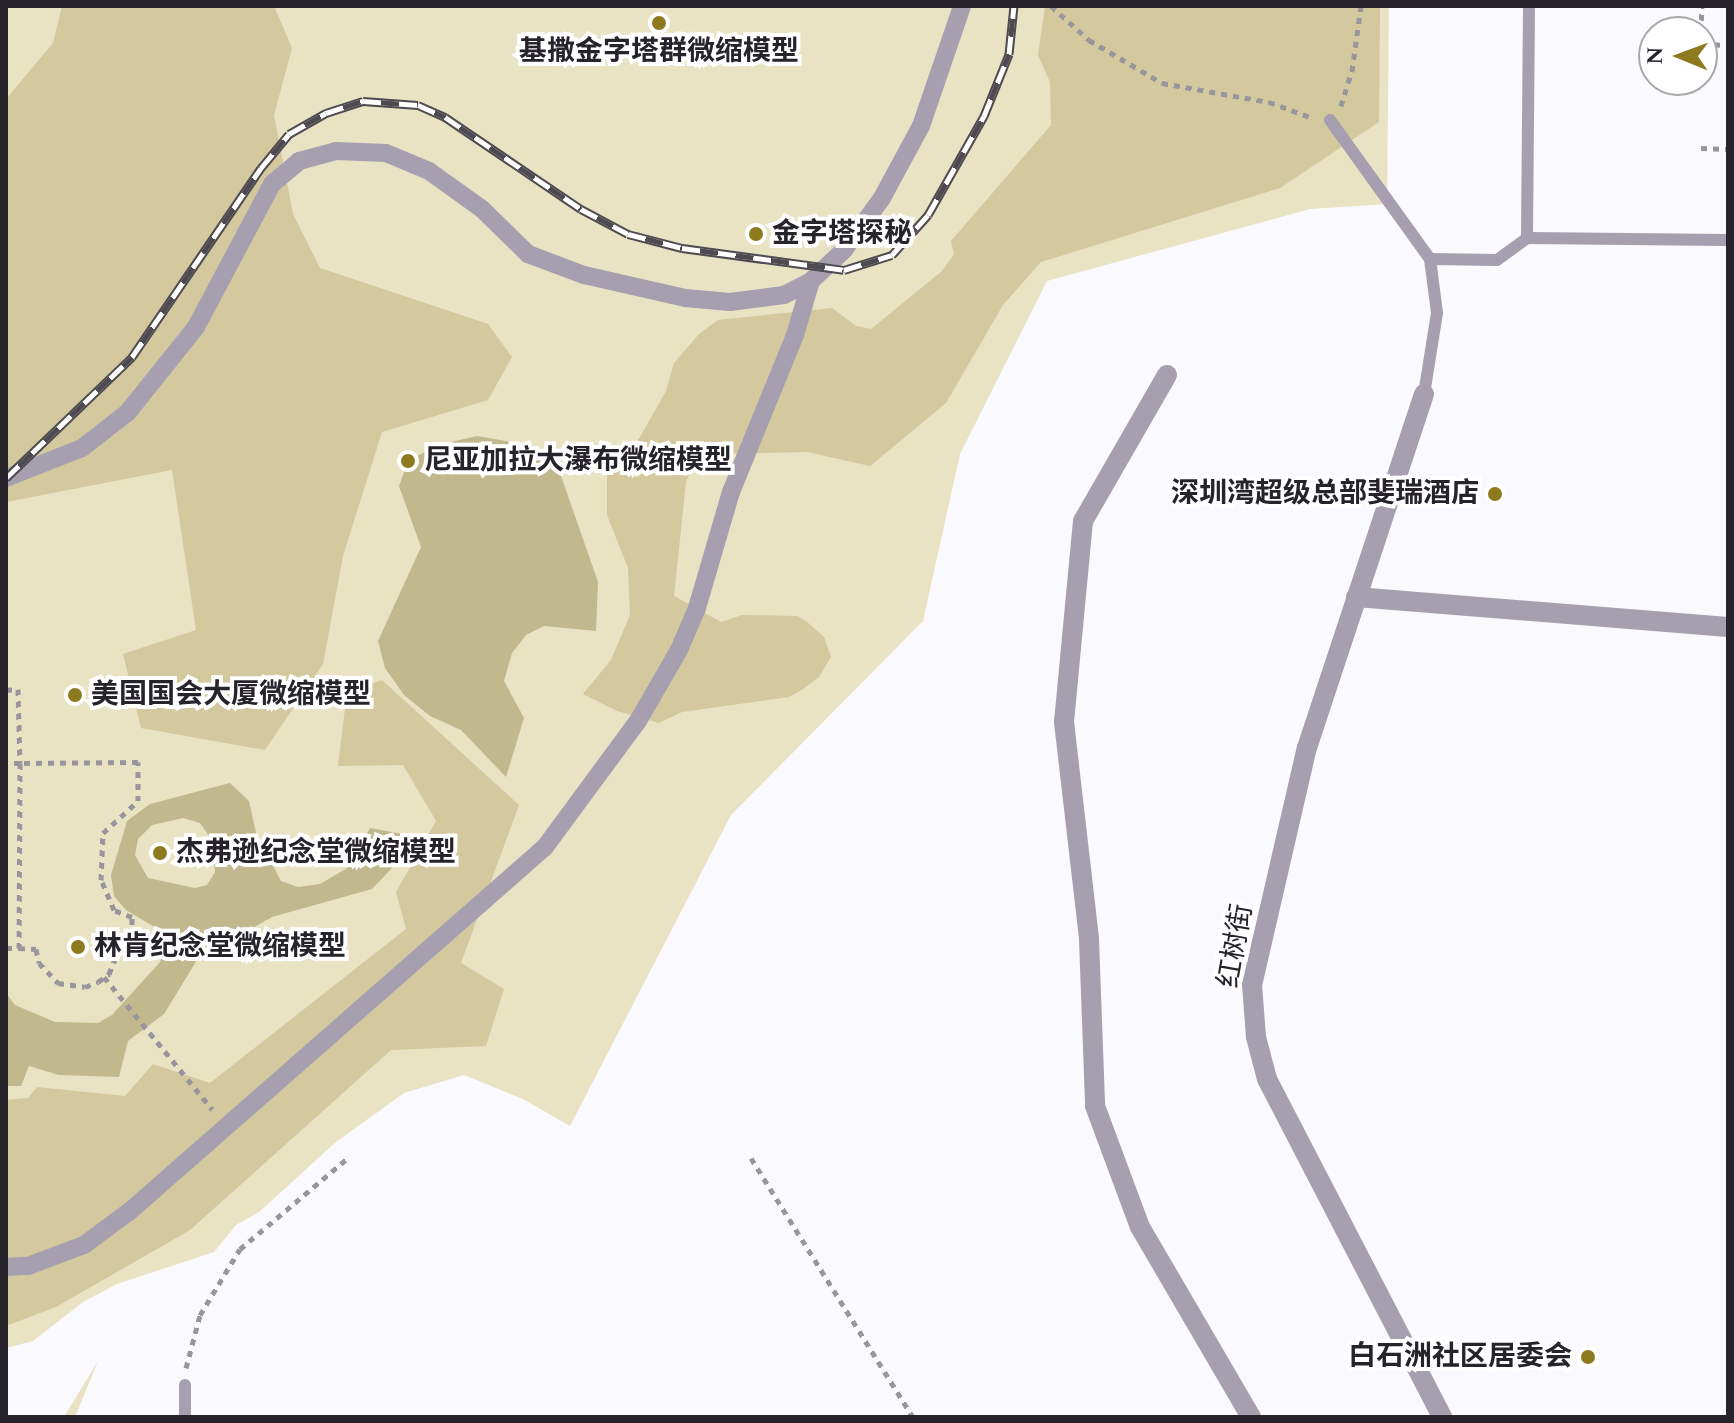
<!DOCTYPE html>
<meta charset="utf-8">
<style>
body{margin:0}
#map{position:relative;width:1734px;height:1423px;overflow:hidden;background:#faf9fd;font-family:Spectral,"Noto Sans SC",serif}
div>[style]{position:absolute}
.green>*{inset:0;background:#e9e2c3}
.forest>*{inset:0;background:#d3c89e}
.water>*{inset:0;background:#c2b88e}
.path>*{height:5px;margin-top:-2.5px;transform-origin:0;background:repeating-linear-gradient(90deg,#98969c 0 6px,transparent 0 12px)}
.service>*{height:12px;margin:-6px;padding:0 6px;transform-origin:6px;border-radius:6px;background:#a59fb0}
.pedestrian>*{height:18px;margin:-9px;padding:0 9px;transform-origin:9px;border-radius:9px;background:#a59fb0}
.minor>*{height:20px;margin:-10px;padding:0 10px;transform-origin:10px;border-radius:10px;background:#a59fb0}
.rail>*{height:9px;margin-top:-4.5px;transform-origin:0;background:repeating-linear-gradient(90deg,#fff 0 18px,#4d4a51 0 36px);box-sizing:border-box;border-block:2px solid #4d4a51}
.dots>*{width:22px;height:22px;translate:-50% -50%;box-sizing:border-box;border:4px solid #fff;border-radius:50%}
span{translate:-50% -50%;white-space:nowrap;text-align:center;line-height:1.15;-webkit-text-stroke:8px #fff;paint-order:stroke}
.poi-label{font-size:28px;color:#26232b;font-weight:700}
.left{translate:0 -50%;text-align:left}
.right{translate:-100% -50%;text-align:right}
.street-label{font-size:28px;color:#26232b}
.frame{position:absolute;inset:0;border:8px solid #26232b;pointer-events:none}
.north{position:absolute;left:1638px;top:16px;width:80px;height:80px;box-sizing:border-box;background:#fff;border:2px solid #a8a7aa;border-radius:50%;rotate:271deg;font-size:22px;font-weight:700;line-height:32px;text-align:center;color:#26232b}
.north::after{content:'';display:block;margin:auto;width:28px;height:36px;background:#8d791e;clip-path:polygon(50% 0,100% 100%,50% 72%,0 100%)}
</style>
<div id="map">
<div class="green">
<i style="clip-path:polygon(6px 6px,1389px 6px,1387px 204px,1310px 209px,1047px 281px,960px 454px,923px 621px,731px 815px,570px 1126px,523px 1099px,464px 1075px,404px 1093px,336px 1142px,259px 1212px,236px 1225px,214px 1252px,117px 1284px,83px 1302px,33px 1341px,6px 1348px)"></i>
<i style="clip-path:polygon(98px 1361px,75px 1417px,64px 1417px)"></i>
</div>
<div class="forest">
<i style="clip-path:polygon(62px 6px,274px 6px,292px 48px,274px 115px,293px 214px,320px 268px,488px 324px,512px 357px,488px 400px,382px 432px,343px 556px,323px 664px,265px 750px,141px 728px,123px 654px,196px 630px,172px 470px,6px 502px,6px 99px,53px 43px)"></i>
<i style="clip-path:polygon(1045px 6px,1380px 6px,1379px 122px,1280px 188px,1041px 262px,1003px 305px,946px 403px,870px 466px,807px 452px,706px 454px,696px 460px,686px 482px,674px 596px,721px 622px,742px 615px,797px 616px,806px 621px,824px 637px,831px 657px,819px 677px,803px 689px,789px 697px,682px 712px,659px 723px,617px 711px,583px 694px,611px 660px,630px 615px,628px 568px,607px 515px,607px 475px,640px 437px,666px 391px,674px 363px,699px 334px,718px 320px,832px 308px,856px 326px,871px 329px,942px 271px,954px 254px,951px 241px,1051px 125px,1050px 82px,1038px 55px)"></i>
<i style="clip-path:polygon(382px 680px,519px 805px,461px 963px,504px 989px,486px 1046px,391px 1050px,190px 1230px,56px 1307px,6px 1326px,6px 1100px,28px 1098px,37px 1087px,125px 1096px,153px 1064px,210px 1083px,406px 929px,396px 892px,436px 821px,403px 765px,338px 766px,347px 692px)"></i>
</div>
<div class="water">
<i style="clip-path:polygon(477px 436px,511px 442px,560px 473px,598px 582px,596px 631px,544px 626px,526px 635px,512px 653px,504px 681px,524px 718px,506px 777px,461px 730px,430px 716px,404px 695px,385px 668px,378px 641px,421px 547px,399px 486px,408px 461px,438px 445px)"></i>
<i style="clip-path:polygon(evenodd,230px 783px,249px 801px,256px 833px,281px 881px,298px 887px,320px 884px,349px 867px,370px 828px,402px 834px,394px 866px,372px 889px,272px 917px,197px 960px,164px 1014px,128px 1041px,119px 1077px,59px 1075px,29px 1066px,21px 1086px,6px 1086px,6px 993px,15px 1005px,55px 1022px,98px 1023px,112px 1015px,160px 962px,165px 950px,156px 928px,126px 910px,114px 896px,111px 875px,127px 821px,150px 804px,230px 783px,183px 818px,200px 823px,212px 840px,215px 872px,207px 885px,195px 888px,148px 878px,135px 855px,138px 839px,152px 825px,183px 818px)"></i>
</div>
<div class="path">
<i style="left:1051px;top:6px;width:51px;rotate:41.8deg"></i>
<i style="left:1089px;top:40px;width:85px;rotate:30.5deg"></i>
<i style="left:1162px;top:83px;width:109px;rotate:10.1deg"></i>
<i style="left:1269px;top:102px;width:44px;rotate:20.1deg"></i>
<i style="left:1701px;top:32px;width:26px;rotate:-88deg"></i>
<i style="left:1702px;top:44px;width:26px;rotate:2deg"></i>
<i style="left:1341px;top:106px;width:37px;rotate:-73deg"></i>
<i style="left:1352px;top:71px;width:66px;rotate:-82.1deg"></i>
<i style="left:1701px;top:148px;width:27px;rotate:2deg"></i>
<i style="left:6px;top:690px;width:12px;rotate:-5deg"></i>
<i style="left:18px;top:689px;width:74px;rotate:88.5deg"></i>
<i style="left:20px;top:763px;width:185px;rotate:90.3deg"></i>
<i style="left:19px;top:948px;width:17px;rotate:3deg"></i>
<i style="left:36px;top:949px;width:14px;rotate:78deg"></i>
<i style="left:39px;top:963px;width:28px;rotate:46deg"></i>
<i style="left:58px;top:983px;width:27px;rotate:8deg"></i>
<i style="left:85px;top:987px;width:14px;rotate:-21deg"></i>
<i style="left:98px;top:982px;width:14px;rotate:-36deg"></i>
<i style="left:109px;top:974px;width:27px;rotate:-68deg"></i>
<i style="left:119px;top:949px;width:13px"></i>
<i style="left:132px;top:949px;width:32px;rotate:-90deg"></i>
<i style="left:132px;top:917px;width:19px;rotate:-159deg"></i>
<i style="left:114px;top:910px;width:33px;rotate:-113deg"></i>
<i style="left:101px;top:880px;width:47px;rotate:-87.6deg"></i>
<i style="left:103px;top:833px;width:47px;rotate:-42.4deg"></i>
<i style="left:138px;top:801px;width:39px;rotate:-90deg"></i>
<i style="left:138px;top:762px;width:118px;rotate:179.5deg"></i>
<i style="left:20px;top:763px;width:14px;rotate:180deg"></i>
<i style="left:6px;top:948px;width:13px"></i>
<i style="left:104px;top:977px;width:171px;rotate:50.7deg"></i>
<i style="left:751px;top:1158px;width:305px;rotate:58deg"></i>
<i style="left:186px;top:1368px;width:55px;rotate:-75.2deg"></i>
<i style="left:200px;top:1315px;width:77px;rotate:-58.8deg"></i>
<i style="left:240px;top:1249px;width:144px;rotate:-40.2deg"></i>
</div>
<div class="service">
<i style="left:1529px;top:6px;width:232px;rotate:90.5deg"></i>
<i style="left:1527px;top:238px;width:201px;rotate:0.6deg"></i>
<i style="left:1330px;top:120px;width:171px;rotate:54.3deg"></i>
<i style="left:1430px;top:259px;width:54px;rotate:82.6deg"></i>
<i style="left:1437px;top:313px;width:82px;rotate:99.1deg"></i>
<i style="left:1430px;top:259px;width:67px;rotate:0.9deg"></i>
<i style="left:1497px;top:260px;width:37px;rotate:-36deg"></i>
<i style="left:185px;top:1417px;width:32px;rotate:-90deg"></i>
</div>
<div class="pedestrian">
<i style="left:6px;top:478px;width:82px;rotate:-21.5deg"></i>
<i style="left:82px;top:448px;width:58px;rotate:-38deg"></i>
<i style="left:128px;top:412px;width:109px;rotate:-51.3deg"></i>
<i style="left:196px;top:327px;width:162px;rotate:-62deg"></i>
<i style="left:272px;top:184px;width:35px;rotate:-40deg"></i>
<i style="left:299px;top:161px;width:38px;rotate:-15deg"></i>
<i style="left:336px;top:151px;width:50px;rotate:2.3deg"></i>
<i style="left:386px;top:153px;width:47px;rotate:22.7deg"></i>
<i style="left:429px;top:171px;width:65px;rotate:35.6deg"></i>
<i style="left:482px;top:209px;width:64px;rotate:44.4deg"></i>
<i style="left:528px;top:254px;width:60px;rotate:20.6deg"></i>
<i style="left:584px;top:275px;width:104px;rotate:12.8deg"></i>
<i style="left:685px;top:298px;width:45px;rotate:5.1deg"></i>
<i style="left:730px;top:302px;width:54px;rotate:-7.4deg"></i>
<i style="left:784px;top:295px;width:30px;rotate:-27deg"></i>
<i style="left:811px;top:281px;width:45px;rotate:-43.2deg"></i>
<i style="left:844px;top:250px;width:64px;rotate:-53.8deg"></i>
<i style="left:882px;top:198px;width:82px;rotate:-61.6deg"></i>
<i style="left:921px;top:126px;width:127px;rotate:-71.1deg"></i>
<i style="left:6px;top:1267px;width:22px;rotate:-3deg"></i>
<i style="left:28px;top:1266px;width:60px;rotate:-20.6deg"></i>
<i style="left:84px;top:1245px;width:57px;rotate:-36.5deg"></i>
<i style="left:130px;top:1211px;width:552px;rotate:-41.25deg"></i>
<i style="left:545px;top:847px;width:157px;rotate:-53.6deg"></i>
<i style="left:638px;top:721px;width:82px;rotate:-60deg"></i>
<i style="left:679px;top:650px;width:46px;rotate:-66.8deg"></i>
<i style="left:697px;top:608px;width:121px;rotate:-73.7deg"></i>
<i style="left:731px;top:492px;width:170px;rotate:-67.8deg"></i>
<i style="left:795px;top:335px;width:56px;rotate:-73.5deg"></i>
</div>
<div class="minor">
<i style="left:1167px;top:375px;width:168px;rotate:119.9deg"></i>
<i style="left:1083px;top:521px;width:202px;rotate:95.4deg"></i>
<i style="left:1064px;top:722px;width:218px;rotate:83.4deg"></i>
<i style="left:1089px;top:939px;width:167px;rotate:87.9deg"></i>
<i style="left:1095px;top:1106px;width:129px;rotate:69.6deg"></i>
<i style="left:1140px;top:1227px;width:220px;rotate:59.7deg"></i>
<i style="left:1424px;top:394px;width:372px;rotate:108.3deg"></i>
<i style="left:1307px;top:747px;width:244px;rotate:103deg"></i>
<i style="left:1252px;top:985px;width:52px;rotate:85.6deg"></i>
<i style="left:1256px;top:1037px;width:43px;rotate:75.3deg"></i>
<i style="left:1267px;top:1079px;width:381px;rotate:62.6deg"></i>
<i style="left:1356px;top:597px;width:373px;rotate:4.6deg"></i>
</div>
<div class="rail">
<i style="left:6px;top:478px;width:175px;rotate:-43.8deg"></i>
<i style="left:132px;top:357px;width:229px;rotate:-55.7deg"></i>
<i style="left:261px;top:168px;width:44px;rotate:-50.5deg"></i>
<i style="left:289px;top:134px;width:43px;rotate:-29.6deg"></i>
<i style="left:326px;top:113px;width:39px;rotate:-18deg"></i>
<i style="left:363px;top:101px;width:55px;rotate:4.2deg"></i>
<i style="left:418px;top:105px;width:30px;rotate:24deg"></i>
<i style="left:445px;top:117px;width:164px;rotate:34.1deg"></i>
<i style="left:581px;top:209px;width:53px;rotate:28deg"></i>
<i style="left:628px;top:234px;width:56px;rotate:14.5deg"></i>
<i style="left:682px;top:248px;width:163px;rotate:7.7deg"></i>
<i style="left:844px;top:270px;width:50px;rotate:-17.4deg"></i>
<i style="left:892px;top:255px;width:54px;rotate:-48deg"></i>
<i style="left:928px;top:215px;width:114px;rotate:-60.5deg"></i>
<i style="left:984px;top:116px;width:67px;rotate:-68deg"></i>
<i style="left:1009px;top:54px;width:48px;rotate:-84.1deg"></i>
</div>
<div class="dots">
<i style="left:659px;top:23px;background:#8d791e"></i>
<i style="left:756px;top:234px;background:#8d791e"></i>
<i style="left:408px;top:461px;background:#8d791e"></i>
<i style="left:1495px;top:494px;background:#8d791e"></i>
<i style="left:75px;top:695px;background:#8d791e"></i>
<i style="left:160px;top:853px;background:#8d791e"></i>
<i style="left:78px;top:947px;background:#8d791e"></i>
<i style="left:1588px;top:1357px;background:#8d791e"></i>
</div>
<div class="poi-label">
<span style="left:659px;top:52px">基撒金字塔群微缩模型</span>
<span class="left" style="left:772px;top:234px">金字塔探秘</span>
<span class="left" style="left:424px;top:461px">尼亚加拉大瀑布微缩模型</span>
<span class="right" style="left:1479px;top:494px">深圳湾超级总部斐瑞酒店</span>
<span class="left" style="left:91px;top:695px">美国国会大厦微缩模型</span>
<span class="left" style="left:176px;top:853px">杰弗逊纪念堂微缩模型</span>
<span class="left" style="left:94px;top:947px">林肯纪念堂微缩模型</span>
<span class="right" style="left:1572px;top:1357px">白石洲社区居委会</span>
</div>
<div class="street-label">
<span style="left:1236px;top:946px;rotate:-80deg">红树街</span>
</div>
<div class="frame"></div>
<div class="north">N</div>
</div>
